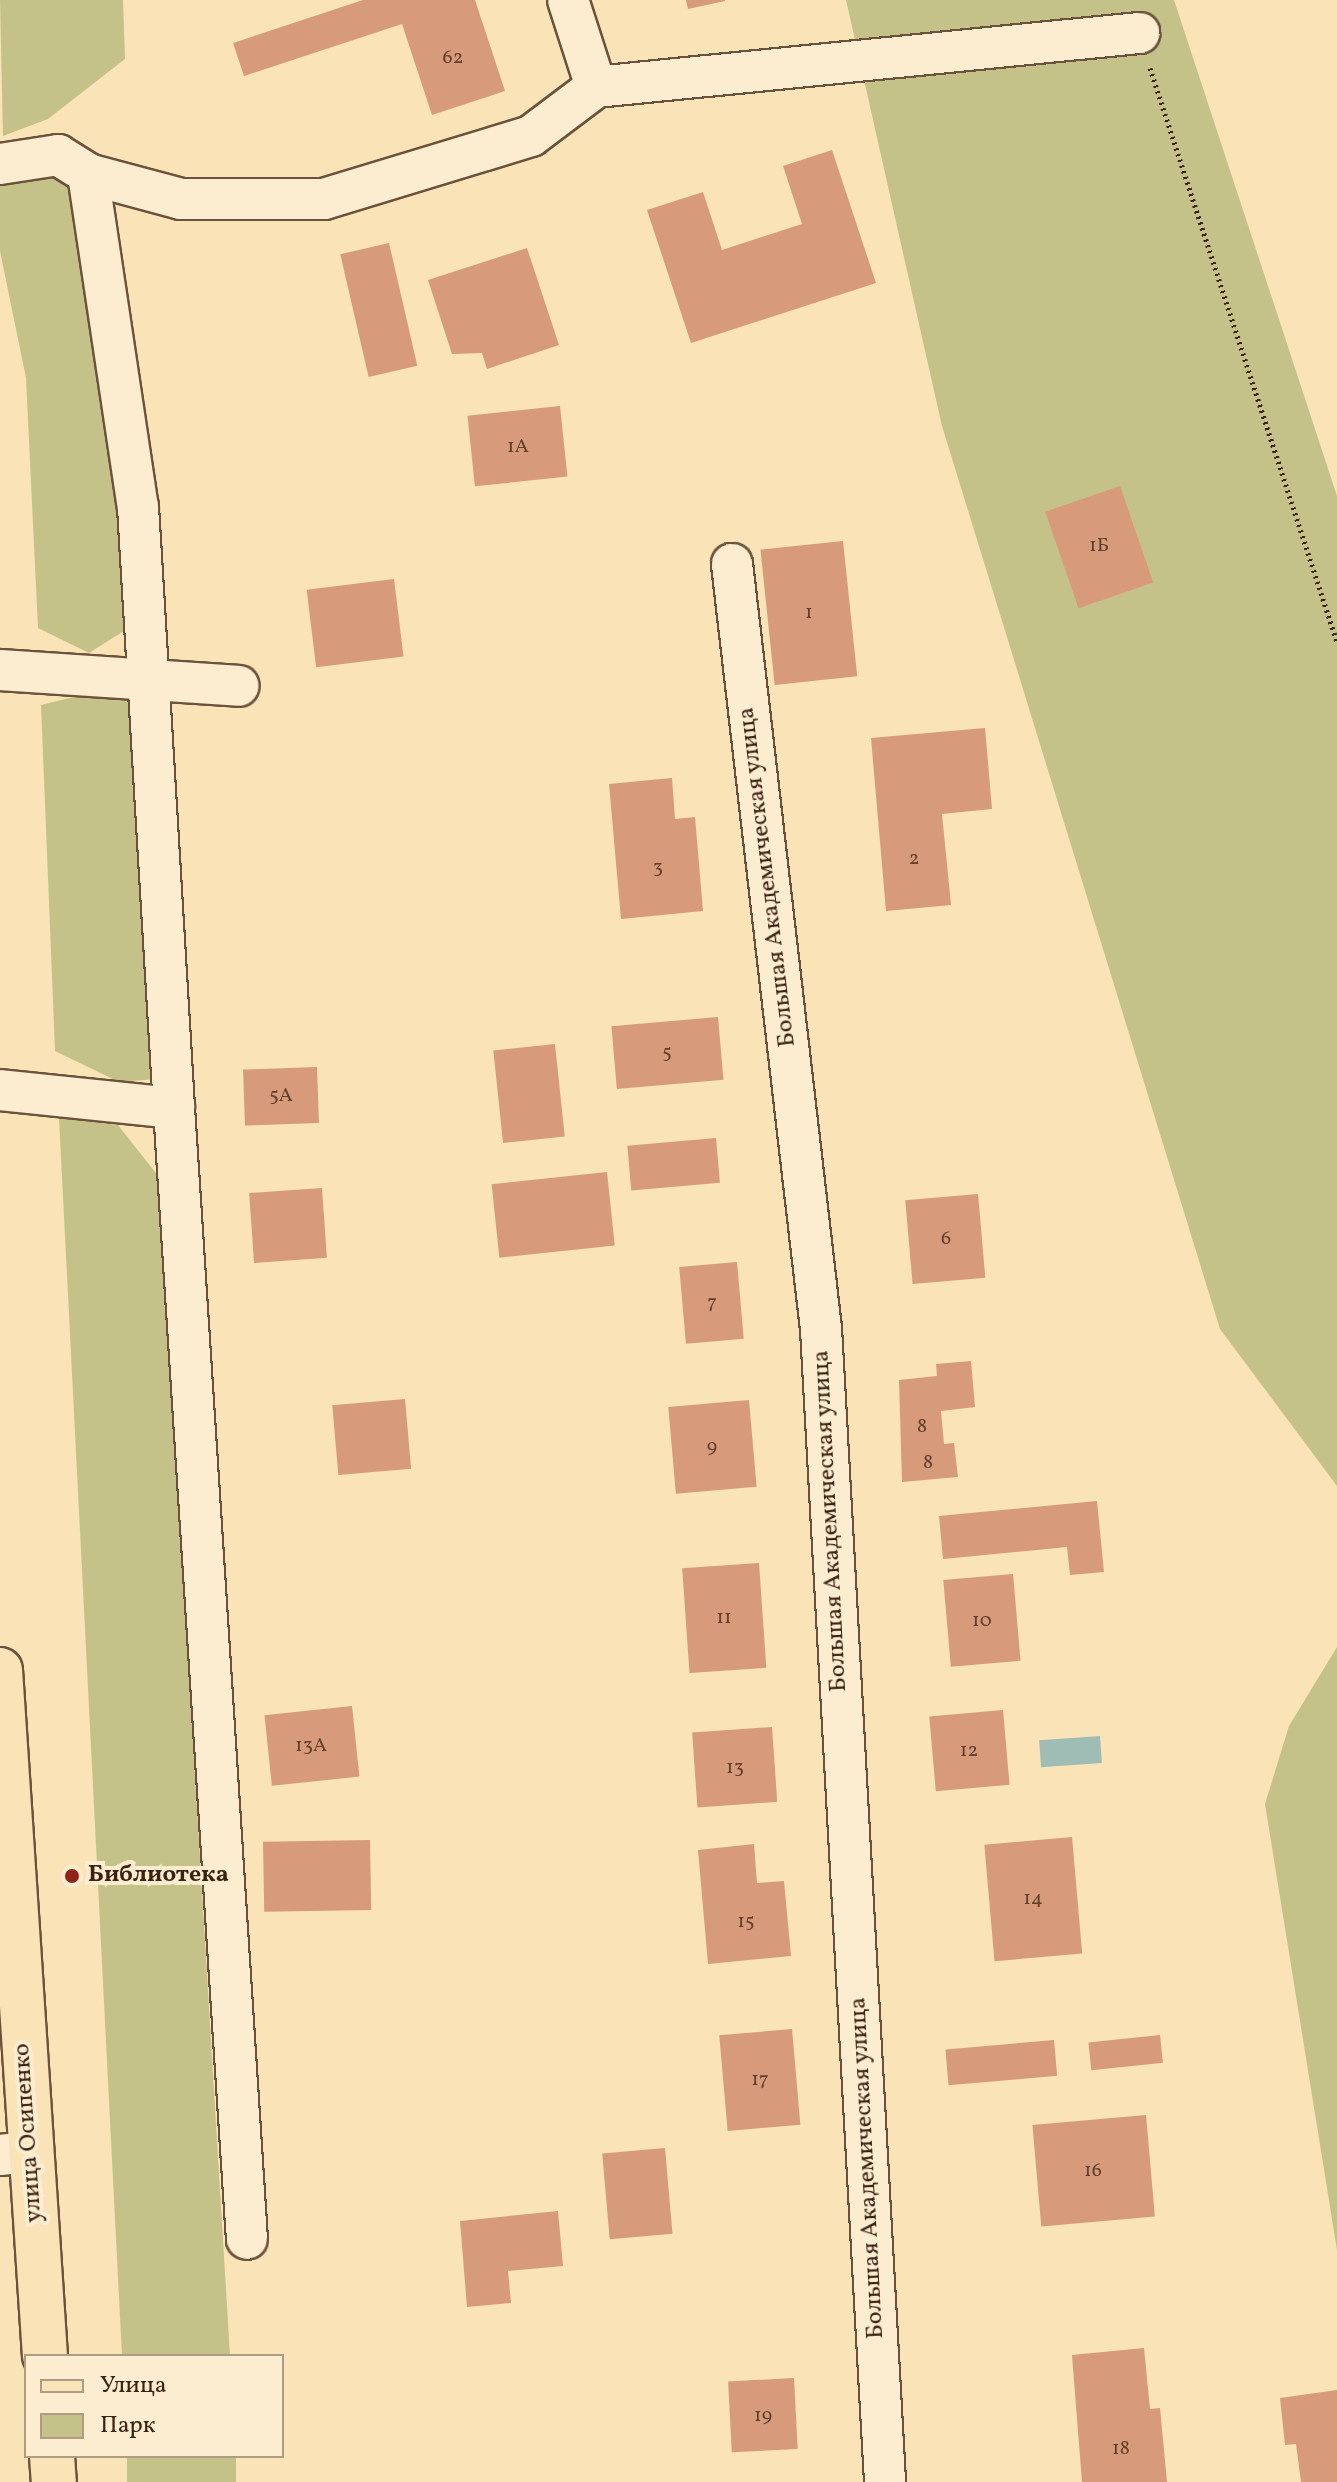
<!DOCTYPE html>
<meta charset="utf-8">
<style>
body{margin:0}
#map{position:relative;width:1337px;height:2482px;overflow:hidden;background:#fae3b6;font-family:Vollkorn,serif}
div>[style]{position:absolute}
.green>*{inset:0;background:#c4c289;transform-origin:0 0}
.water>*{inset:0;background:#a0bdb5;transform-origin:0 0}
.building>*{inset:0;background:#d79a7b;transform-origin:0 0}
.path>*{height:5px;margin-top:-2.5px;transform-origin:0;background:repeating-linear-gradient(90deg,#3c2213 0 2px,transparent 0 6px)}
.roads{filter:drop-shadow(2px 0 #6c523c) drop-shadow(-2px 0 #6c523c) drop-shadow(0 2px #6c523c) drop-shadow(0 -2px #6c523c)}
.minor>*{height:40px;margin:-20px;padding:0 20px;transform-origin:20px;border-radius:20px;background:#fcedd0}
.major>*{height:44px;margin:-22px;padding:0 22px;transform-origin:22px;border-radius:22px;background:#fae3b6}
.dots>*{width:22px;height:22px;translate:-50% -50%;box-sizing:border-box;border:4px solid #fcedd0;border-radius:50%}
span{translate:-50% -50%;white-space:nowrap;text-align:center;line-height:1.15;-webkit-text-stroke:8px #fcedd0;paint-order:stroke}
.number-label{font-size:20px;color:#63402d}
.number-label span{-webkit-text-stroke-width:0}
.street-label{font-size:24px;color:#3c2213}
.poi-label{font-size:24px;color:#3c2213;font-weight:700}
.left{translate:0 -50%;text-align:left}
.legend{position:absolute;left:24px;top:2354px;width:260px;height:104px;box-sizing:border-box;background:#fcedd0;border:2px solid #af9c84;margin:0;padding:10px 14px;list-style:none;font-size:24px;color:#3c2213}
.legend li{display:flex;align-items:center;gap:16px;height:40px}
.legend b{width:40px;border:2px solid #af9c84}
</style>
<div id="map">
<div class="green">
<i style="clip-path:polygon(0 0,123px 0,125px 59px,48px 119px,3px 136px)"></i>
<i style="clip-path:polygon(846px 0,1174px 0,1337px 496px,1337px 1486px,1220px 1329px,942px 426px)"></i>
<i style="clip-path:polygon(66px 171px,112px 261px,127px 629px,89px 653px,38px 628px,26px 378px,0 251px,0 186px)"></i>
<i style="clip-path:polygon(94px 692px,133px 696px,156px 1079px,119px 1082px,55px 1051px,41px 705px)"></i>
<i style="clip-path:polygon(59px 1118px,118px 1125px,159px 1177px,230px 2356px,122px 2356px)"></i>
<i style="clip-path:polygon(1337px 1647px,1337px 2250px,1265px 1804px,1289px 1726px)"></i>
<i style="left:127px;top:2456px;width:109px;height:26px"></i>
</div>
<div class="water">
<i style="left:1100px;top:1736px;width:27px;height:61px;rotate:86deg"></i>
</div>
<div class="building">
<i style="clip-path:polygon(363px 0,475px 0,505px 91px,432px 115px,402px 24px,244px 76px,233px 43px)"></i>
<i style="clip-path:polygon(686px 0,725px 0,725px 1px,688px 9px)"></i>
<i style="clip-path:polygon(832px 150px,876px 283px,691px 343px,647px 210px,703px 192px,722px 250px,802px 224px,783px 166px)"></i>
<i style="left:389px;top:243px;width:126px;height:50px;rotate:77deg"></i>
<i style="clip-path:polygon(527px 248px,559px 345px,487px 369px,482px 353px,452px 354px,428px 280px)"></i>
<i style="left:560px;top:406px;width:71px;height:93px;rotate:84deg"></i>
<i style="left:1120px;top:486px;width:102px;height:79px;rotate:71deg"></i>
<i style="left:843px;top:541px;width:136px;height:83px;rotate:84deg"></i>
<i style="left:394px;top:579px;width:78px;height:88px;rotate:83deg"></i>
<i style="clip-path:polygon(985px 728px,992px 809px,942px 814px,951px 905px,886px 911px,871px 738px)"></i>
<i style="clip-path:polygon(672px 778px,675px 819px,695px 817px,703px 911px,621px 919px,609px 784px)"></i>
<i style="left:718px;top:1017px;width:63px;height:107px;rotate:85deg"></i>
<i style="left:555px;top:1044px;width:93px;height:62px;rotate:84deg"></i>
<i style="left:317px;top:1067px;width:56px;height:74px;rotate:88deg"></i>
<i style="left:716px;top:1138px;width:45px;height:89px;rotate:85deg"></i>
<i style="left:607px;top:1172px;width:74px;height:116px;rotate:84deg"></i>
<i style="left:322px;top:1188px;width:70px;height:73px;rotate:86deg"></i>
<i style="left:978px;top:1194px;width:84px;height:73px;rotate:85deg"></i>
<i style="left:737px;top:1262px;width:77px;height:58px;rotate:85deg"></i>
<i style="clip-path:polygon(971px 1361px,975px 1407px,941px 1411px,944px 1444px,954px 1443px,958px 1477px,902px 1482px,899px 1380px,937px 1376px,936px 1364px)"></i>
<i style="left:405px;top:1399px;width:70px;height:73px;rotate:85deg"></i>
<i style="left:749px;top:1400px;width:87px;height:81px;rotate:85deg"></i>
<i style="clip-path:polygon(1097px 1501px,1104px 1572px,1070px 1575px,1067px 1547px,943px 1559px,939px 1516px)"></i>
<i style="left:759px;top:1563px;width:105px;height:77px;rotate:86deg"></i>
<i style="left:1013px;top:1574px;width:87px;height:70px;rotate:85deg"></i>
<i style="left:352px;top:1706px;width:71px;height:88px;rotate:84deg"></i>
<i style="left:1003px;top:1710px;width:75px;height:74px;rotate:85deg"></i>
<i style="left:772px;top:1727px;width:75px;height:80px;rotate:86deg"></i>
<i style="left:1072px;top:1837px;width:117px;height:88px;rotate:85deg"></i>
<i style="left:370px;top:1840px;width:70px;height:107px;rotate:89deg"></i>
<i style="clip-path:polygon(754px 1844px,757px 1883px,784px 1881px,791px 1956px,708px 1964px,698px 1850px)"></i>
<i style="left:792px;top:2029px;width:96px;height:73px;rotate:85deg"></i>
<i style="left:1160px;top:2035px;width:28px;height:72px;rotate:84deg"></i>
<i style="left:1054px;top:2040px;width:36px;height:109px;rotate:85deg"></i>
<i style="left:1146px;top:2115px;width:102px;height:114px;rotate:85deg"></i>
<i style="left:665px;top:2148px;width:86px;height:63px;rotate:85deg"></i>
<i style="clip-path:polygon(558px 2211px,563px 2266px,508px 2271px,511px 2303px,467px 2307px,460px 2221px)"></i>
<i style="clip-path:polygon(1144px 2348px,1150px 2409px,1160px 2408px,1167px 2482px,1082px 2482px,1072px 2355px)"></i>
<i style="left:794px;top:2378px;width:71px;height:66px;rotate:87deg"></i>
<i style="clip-path:polygon(1337px 2390px,1337px 2482px,1301px 2482px,1296px 2444px,1285px 2445px,1280px 2398px)"></i>
</div>
<div class="path">
<i style="left:1150px;top:68px;width:604px;rotate:71.96deg"></i>
</div>
<div class="roads">
<div class="minor">
<i style="left:596px;top:87px;width:546px;rotate:-5.68deg"></i>
<i style="left:0;top:164px;width:59px;rotate:-8.8deg"></i>
<i style="left:58px;top:155px;width:36px;rotate:32deg"></i>
<i style="left:88px;top:174px;width:96px;rotate:15deg"></i>
<i style="left:181px;top:199px;width:143px"></i>
<i style="left:324px;top:199px;width:216px;rotate:-16.9deg"></i>
<i style="left:531px;top:136px;width:81px;rotate:-37deg"></i>
<i style="left:596px;top:87px;width:91px;rotate:-107.8deg"></i>
<i style="left:88px;top:174px;width:337px;rotate:81.5deg"></i>
<i style="left:138px;top:507px;width:602px;rotate:86.57deg"></i>
<i style="left:732px;top:564px;width:770px;rotate:83.36deg"></i>
<i style="left:821px;top:1329px;width:1155px;rotate:86.82deg"></i>
<i style="left:0;top:670px;width:239px;rotate:3.8deg"></i>
<i style="left:0;top:1090px;width:175px;rotate:5.9deg"></i>
<i style="left:174px;top:1108px;width:1133px;rotate:86.31deg"></i>
<i style="left:0;top:2155px;width:31px;rotate:-6deg"></i>
</div>
<div class="major">
<i style="left:0;top:1670px;width:687px;rotate:86.25deg"></i>
<i style="left:52px;top:2456px;width:26px;rotate:86deg"></i>
</div>
</div>
<div class="dots">
<i style="left:72px;top:1876px;background:#8f2418"></i>
</div>
<div class="number-label">
<span style="left:453px;top:58px">62</span>
<span style="left:518px;top:447px">1А</span>
<span style="left:1099px;top:546px">1Б</span>
<span style="left:809px;top:613px">1</span>
<span style="left:914px;top:859px">2</span>
<span style="left:658px;top:868px">3</span>
<span style="left:667px;top:1053px">5</span>
<span style="left:281px;top:1096px">5А</span>
<span style="left:946px;top:1239px">6</span>
<span style="left:712px;top:1303px">7</span>
<span style="left:922px;top:1427px">8</span>
<span style="left:712px;top:1447px">9</span>
<span style="left:928px;top:1463px">8</span>
<span style="left:724px;top:1618px">11</span>
<span style="left:982px;top:1621px">10</span>
<span style="left:311px;top:1746px">13А</span>
<span style="left:969px;top:1751px">12</span>
<span style="left:735px;top:1768px">13</span>
<span style="left:1033px;top:1899px">14</span>
<span style="left:746px;top:1922px">15</span>
<span style="left:760px;top:2080px">17</span>
<span style="left:1093px;top:2171px">16</span>
<span style="left:763px;top:2416px">19</span>
<span style="left:1121px;top:2449px">18</span>
</div>
<div class="street-label">
<span style="left:768px;top:877px;rotate:-97deg">Большая Академическая улица</span>
<span style="left:831px;top:1521px;rotate:-93deg">Большая Академическая улица</span>
<span style="left:29px;top:2133px;rotate:-94deg">улица Осипенко</span>
<span style="left:868px;top:2168px;rotate:-93deg">Большая Академическая улица</span>
</div>
<div class="poi-label">
<span class="left" style="left:88px;top:1876px">Библиотека</span>
</div>
<ul class="legend">
<li><b style="height:10px;background:#fae3b6"></b>Улица</li>
<li><b style="height:22px;background:#c4c289"></b>Парк</li>
</ul>
</div>
